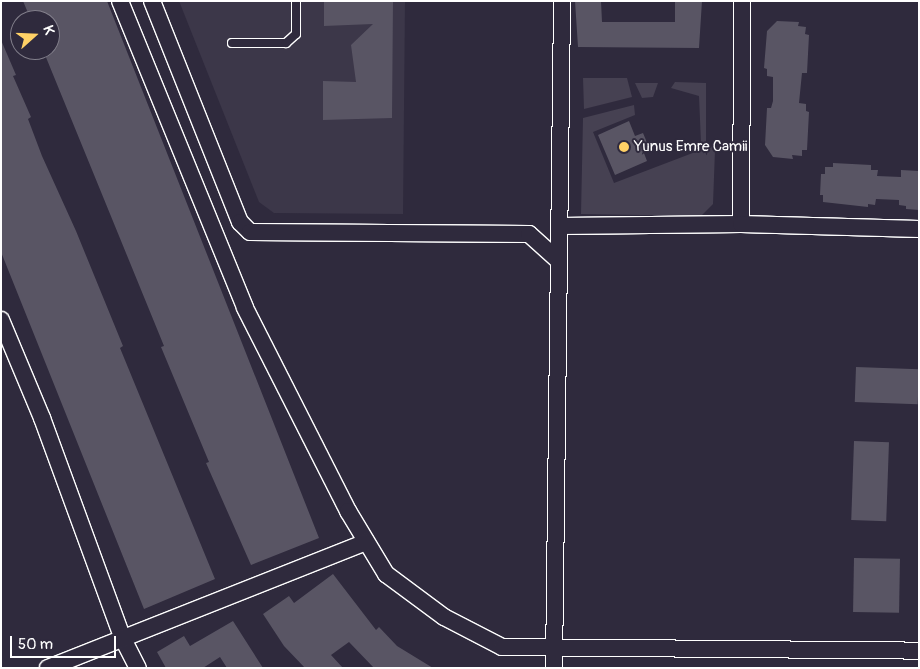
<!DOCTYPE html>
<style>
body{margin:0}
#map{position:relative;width:920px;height:669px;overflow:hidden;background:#2f2a3d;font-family:Pangolin,sans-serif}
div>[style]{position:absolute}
.built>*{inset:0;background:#3c3749}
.green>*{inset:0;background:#464152}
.building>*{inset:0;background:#595564;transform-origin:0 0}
.roads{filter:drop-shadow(1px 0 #fff) drop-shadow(-1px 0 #fff) drop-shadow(0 1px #fff) drop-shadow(0 -1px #fff)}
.service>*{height:8px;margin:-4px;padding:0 4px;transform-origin:4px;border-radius:4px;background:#2f2a3d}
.minor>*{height:16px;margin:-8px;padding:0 8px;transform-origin:8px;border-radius:8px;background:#2f2a3d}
.dots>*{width:14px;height:14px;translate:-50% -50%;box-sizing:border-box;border:2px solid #2f2a3d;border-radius:50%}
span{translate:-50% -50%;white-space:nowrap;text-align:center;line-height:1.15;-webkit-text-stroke:4px #2f2a3d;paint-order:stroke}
.poi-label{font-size:15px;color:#fff}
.left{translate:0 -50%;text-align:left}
.frame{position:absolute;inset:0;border:2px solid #fff;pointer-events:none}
.north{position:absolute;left:10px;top:10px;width:50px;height:50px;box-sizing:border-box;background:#2f2a3d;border:1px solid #827f8b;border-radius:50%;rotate:70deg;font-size:14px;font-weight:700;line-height:20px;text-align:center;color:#fff}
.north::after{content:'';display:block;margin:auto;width:18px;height:22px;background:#ffd166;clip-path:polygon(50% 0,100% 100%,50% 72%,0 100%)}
.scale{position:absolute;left:10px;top:636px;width:106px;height:22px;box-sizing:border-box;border:2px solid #fff;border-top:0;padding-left:6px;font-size:15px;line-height:18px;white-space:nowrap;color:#fff;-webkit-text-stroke:4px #2f2a3d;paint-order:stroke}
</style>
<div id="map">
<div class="built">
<i style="clip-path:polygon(179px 1px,405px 1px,403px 214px,274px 213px,259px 202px)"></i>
</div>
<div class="green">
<i style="clip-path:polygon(583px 78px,627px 78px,632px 97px,584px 109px)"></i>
<i style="clip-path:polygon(675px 82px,706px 83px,706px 142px,701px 143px,699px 96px,671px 88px)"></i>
<i style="clip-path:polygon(635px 83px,658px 83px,653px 97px,642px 98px)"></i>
<i style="clip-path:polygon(634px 105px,635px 115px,593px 132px,614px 183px,711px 146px,715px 150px,713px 204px,701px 216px,581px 214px,583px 118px)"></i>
</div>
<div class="building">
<i style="clip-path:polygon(23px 1px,107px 1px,319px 538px,251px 565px,206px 463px,209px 462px,161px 347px,164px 346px,43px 50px,50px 50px,50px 20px,31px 20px)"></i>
<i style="clip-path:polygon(324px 1px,393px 1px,392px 118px,323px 120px,323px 81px,356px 82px,351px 45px,373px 24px,324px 26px)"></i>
<i style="clip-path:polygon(575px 1px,601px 1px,602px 22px,675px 22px,675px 1px,702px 1px,699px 48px,578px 47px)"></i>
<i style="clip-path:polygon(777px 21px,799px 22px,798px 26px,806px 27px,805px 34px,809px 35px,807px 73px,802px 73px,799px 103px,806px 104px,806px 111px,809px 112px,807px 150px,802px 150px,802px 156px,792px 155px,793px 159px,773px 157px,765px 145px,767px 108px,771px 108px,773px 101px,773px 77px,767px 76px,767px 69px,764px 68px,767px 31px)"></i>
<i style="clip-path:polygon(1px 40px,16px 75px,13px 76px,31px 117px,28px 119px,42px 156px,76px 231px,123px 346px,120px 348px,215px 579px,144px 609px,1px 252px)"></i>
<i style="clip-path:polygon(629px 121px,635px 136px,643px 133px,648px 145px,642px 148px,647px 161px,615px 175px,598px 135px)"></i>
<i style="clip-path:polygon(833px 163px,871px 165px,871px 170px,878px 170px,877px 176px,901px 177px,901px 170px,919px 171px,919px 210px,906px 209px,906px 206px,899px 205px,899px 200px,876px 199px,875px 205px,868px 204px,868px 207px,823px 202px,823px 195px,820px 195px,821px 174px,825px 174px,825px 167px,833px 167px)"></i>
<i style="left:856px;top:367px;width:63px;height:35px;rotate:2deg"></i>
<i style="left:854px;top:441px;width:35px;height:79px;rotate:2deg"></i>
<i style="left:854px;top:558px;width:46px;height:54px;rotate:1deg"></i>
<i style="clip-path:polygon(333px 574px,376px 630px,379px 627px,397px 646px,433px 668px,374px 668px,349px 642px,331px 655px,343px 668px,305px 668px,284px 646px,263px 614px,289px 596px,294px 603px)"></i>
<i style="clip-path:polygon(233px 621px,263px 668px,227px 668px,220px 657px,203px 668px,166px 668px,157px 652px,184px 636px,190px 646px)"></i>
</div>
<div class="roads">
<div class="service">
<i style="left:232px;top:43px;width:54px"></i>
<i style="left:286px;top:43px;width:13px;rotate:-42deg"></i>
<i style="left:296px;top:34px;width:33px;rotate:-90deg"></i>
</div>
<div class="minor">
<i style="left:120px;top:1px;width:331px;rotate:67.8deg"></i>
<i style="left:245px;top:308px;width:228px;rotate:63.1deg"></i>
<i style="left:348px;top:511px;width:74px;rotate:58.9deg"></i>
<i style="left:386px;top:574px;width:72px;rotate:36.6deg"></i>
<i style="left:444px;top:617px;width:65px;rotate:27.3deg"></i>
<i style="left:502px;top:647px;width:417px;rotate:0.5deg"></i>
<i style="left:152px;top:1px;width:238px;rotate:68.3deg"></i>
<i style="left:240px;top:222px;width:14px;rotate:45deg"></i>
<i style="left:250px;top:232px;width:279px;rotate:0.4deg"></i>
<i style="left:529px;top:234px;width:40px;rotate:42deg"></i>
<i style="left:741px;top:224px;width:223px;rotate:-89.7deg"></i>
<i style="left:560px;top:226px;width:181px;rotate:-0.6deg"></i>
<i style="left:741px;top:224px;width:178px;rotate:1.6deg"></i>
<i style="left:1px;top:320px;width:106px;rotate:67.3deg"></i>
<i style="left:42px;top:418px;width:233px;rotate:69.9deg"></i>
<i style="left:122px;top:637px;width:35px;rotate:63deg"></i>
<i style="left:48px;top:668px;width:342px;rotate:-21.6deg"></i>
<i style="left:554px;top:668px;width:667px;rotate:-89.31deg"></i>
</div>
</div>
<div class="dots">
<i style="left:624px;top:147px;background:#ffd166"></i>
</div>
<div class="poi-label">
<span class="left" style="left:634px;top:147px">Yunus Emre Camii</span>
</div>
<div class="frame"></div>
<div class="north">K</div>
<div class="scale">50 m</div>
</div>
